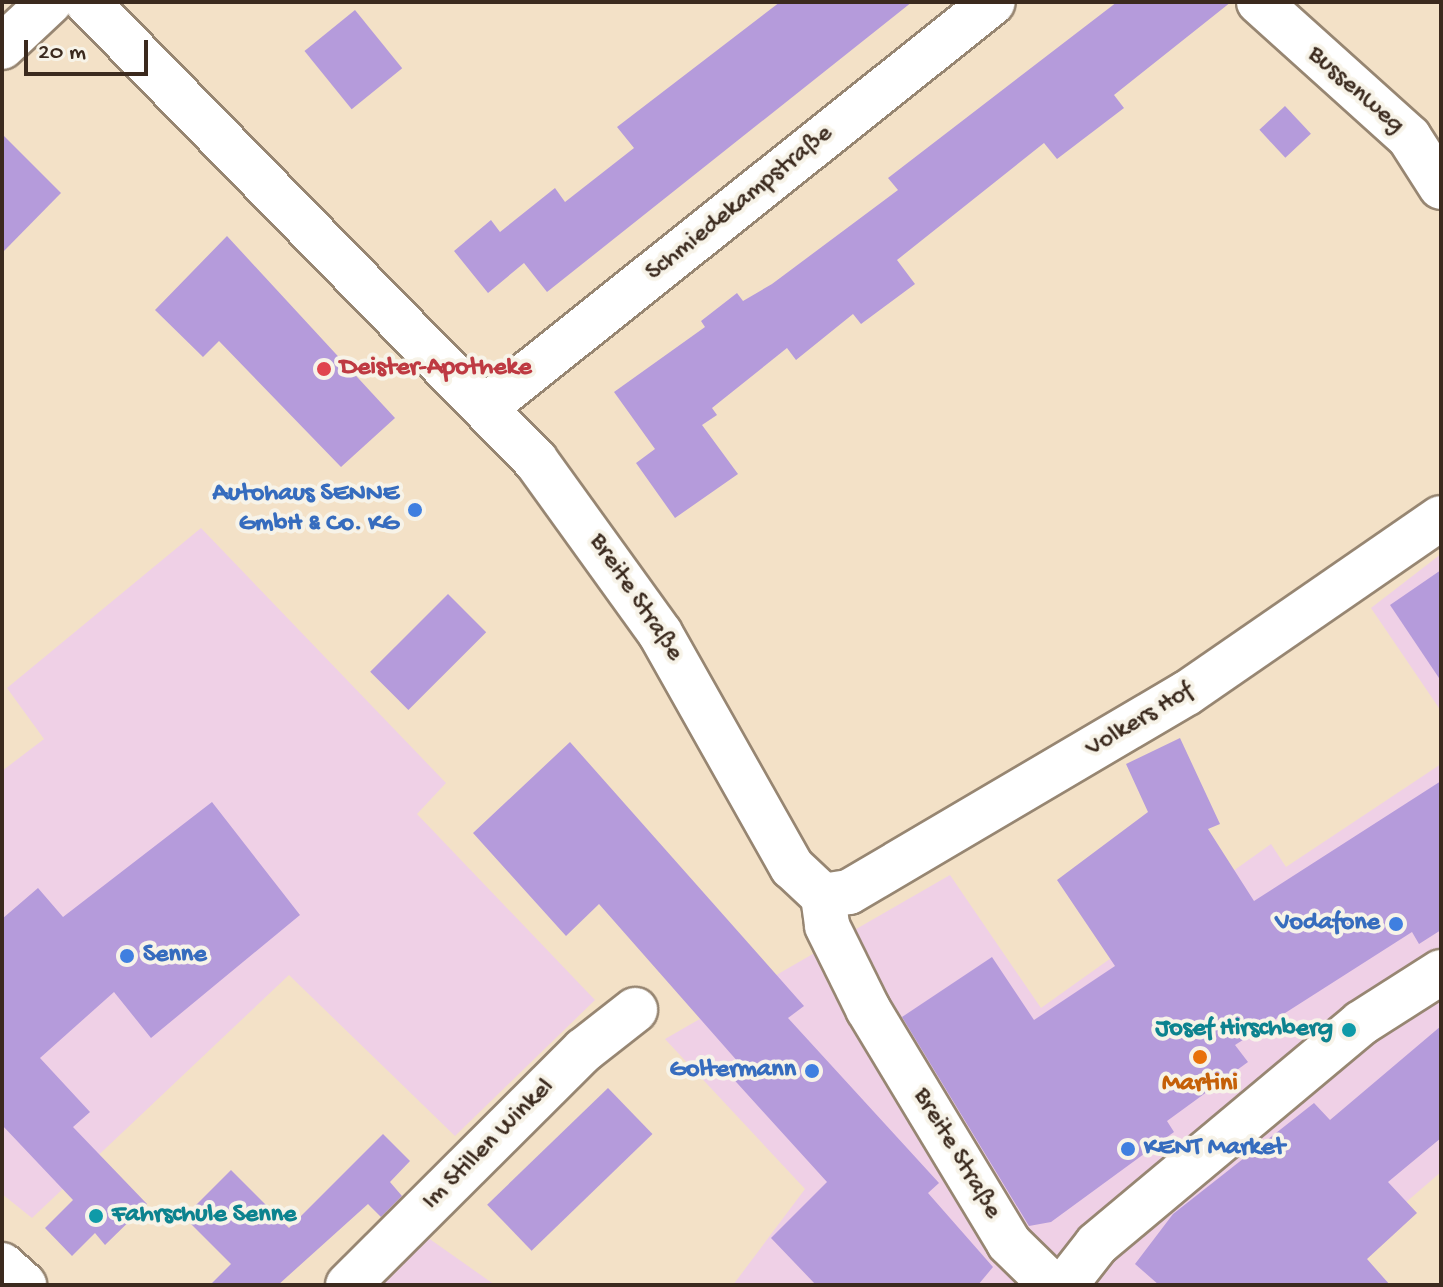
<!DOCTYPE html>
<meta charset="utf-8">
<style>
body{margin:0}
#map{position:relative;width:1443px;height:1287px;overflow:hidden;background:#f3e1c7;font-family:"Gochi Hand",sans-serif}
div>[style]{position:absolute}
.built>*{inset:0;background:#efd0e6}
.building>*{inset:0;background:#b59bdb;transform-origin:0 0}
.roads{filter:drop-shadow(2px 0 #978672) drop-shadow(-2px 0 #978672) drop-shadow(0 2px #978672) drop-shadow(0 -2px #978672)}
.minor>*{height:44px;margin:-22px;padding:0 22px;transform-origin:22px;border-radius:22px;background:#fff}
.major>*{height:44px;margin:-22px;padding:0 22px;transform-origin:22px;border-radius:22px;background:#fff}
.dots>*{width:22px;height:22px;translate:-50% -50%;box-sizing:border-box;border:4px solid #f7f3e8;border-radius:50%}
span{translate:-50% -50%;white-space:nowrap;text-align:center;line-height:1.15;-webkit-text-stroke:8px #f7f3e8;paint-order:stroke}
.street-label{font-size:26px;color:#3b2a1e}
.health-label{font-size:26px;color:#be3a42;font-weight:700}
.left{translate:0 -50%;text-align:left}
.shop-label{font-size:26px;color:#366cbe;font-weight:700}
.right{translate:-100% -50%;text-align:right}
.culture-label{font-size:26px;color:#0d838f;font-weight:700}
.food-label{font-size:26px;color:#c56008;font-weight:700}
.frame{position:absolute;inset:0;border:4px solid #3b2a1e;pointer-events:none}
.scale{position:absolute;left:24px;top:40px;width:124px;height:36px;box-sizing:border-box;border:4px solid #3b2a1e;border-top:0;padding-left:10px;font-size:24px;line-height:28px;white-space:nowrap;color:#3b2a1e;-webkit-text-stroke:6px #f7f3e8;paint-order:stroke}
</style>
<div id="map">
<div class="built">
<i style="clip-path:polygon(201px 528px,446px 783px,417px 814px,595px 1000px,455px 1136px,289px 975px,32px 1218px,2px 1194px,2px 771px,44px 739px,7px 688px)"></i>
<i style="clip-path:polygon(1441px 554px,1441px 711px,1371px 608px)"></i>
<i style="clip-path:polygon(1441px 764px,1441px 1172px,1310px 1285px,733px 1285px,805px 1189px,665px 1039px,950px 875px,1041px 1008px,1271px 844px,1286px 867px)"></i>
<i style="clip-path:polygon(424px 1235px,495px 1285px,373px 1285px)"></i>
</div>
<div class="building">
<i style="clip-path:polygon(780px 2px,912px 2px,547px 292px,524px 263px,488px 293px,454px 251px,491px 220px,500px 232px,555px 188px,565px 202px,634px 148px,617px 127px)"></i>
<i style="clip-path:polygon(1117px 2px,1231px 2px,1114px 95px,1124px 108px,1057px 159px,1044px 143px,897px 260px,915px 284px,861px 324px,853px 314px,796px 360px,787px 348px,712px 408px,717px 415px,702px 425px,738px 474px,675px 518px,636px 463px,655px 449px,614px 392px,705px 327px,701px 321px,737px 293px,743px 301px,772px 284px,898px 190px,888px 178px)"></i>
<i style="left:355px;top:10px;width:75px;height:65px;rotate:51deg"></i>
<i style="left:1285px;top:106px;width:38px;height:35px;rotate:47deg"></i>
<i style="clip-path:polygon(2px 134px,61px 193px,2px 253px)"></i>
<i style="clip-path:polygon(227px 236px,395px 418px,341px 467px,219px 341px,203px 357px,155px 310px)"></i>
<i style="clip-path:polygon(1441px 570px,1441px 681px,1390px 605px)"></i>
<i style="left:448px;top:594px;width:54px;height:110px;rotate:45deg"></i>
<i style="clip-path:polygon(1180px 738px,1220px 824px,1208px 829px,1254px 901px,1441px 781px,1441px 930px,1419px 944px,1412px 932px,1235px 1045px,1248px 1062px,1167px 1121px,1174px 1132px,1051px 1222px,1029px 1226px,902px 1017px,992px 957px,1034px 1020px,1115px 966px,1057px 880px,1148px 812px,1126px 764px)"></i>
<i style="clip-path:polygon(570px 742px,804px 1006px,788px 1018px,939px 1183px,928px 1193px,993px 1267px,978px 1285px,816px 1285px,771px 1238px,827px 1182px,728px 1073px,739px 1063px,599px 904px,566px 936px,473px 833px)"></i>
<i style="clip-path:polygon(212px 802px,300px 915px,151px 1038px,114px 992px,40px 1058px,90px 1112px,73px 1127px,147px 1204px,105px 1245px,95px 1233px,72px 1256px,45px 1228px,73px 1200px,2px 1125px,2px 919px,38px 888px,63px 917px)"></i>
<i style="clip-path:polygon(1441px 1026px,1441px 1138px,1388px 1182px,1417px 1213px,1367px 1259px,1390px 1285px,1159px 1285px,1135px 1264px,1173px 1214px,1314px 1103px,1330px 1120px)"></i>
<i style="left:608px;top:1088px;width:64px;height:168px;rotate:46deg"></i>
<i style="clip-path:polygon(383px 1134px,410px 1161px,390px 1182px,402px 1196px,381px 1217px,368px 1204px,278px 1285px,210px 1285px,231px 1264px,184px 1217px,231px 1170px,289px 1228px)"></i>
</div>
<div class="roads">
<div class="minor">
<i style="left:87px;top:2px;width:642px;rotate:45.63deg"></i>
<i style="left:536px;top:461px;width:212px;rotate:54.2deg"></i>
<i style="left:660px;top:633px;width:269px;rotate:60.6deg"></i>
<i style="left:792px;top:867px;width:42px;rotate:43.1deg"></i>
<i style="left:1259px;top:2px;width:202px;rotate:42deg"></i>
<i style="left:1409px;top:137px;width:59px;rotate:57.4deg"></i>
<i style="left:487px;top:406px;width:647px;rotate:-38.6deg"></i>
<i style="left:823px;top:896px;width:26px;rotate:-9deg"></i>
<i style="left:849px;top:892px;width:392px;rotate:-30.5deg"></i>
<i style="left:1187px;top:693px;width:308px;rotate:-34.6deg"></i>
<i style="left:823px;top:896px;width:30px;rotate:82deg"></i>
<i style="left:827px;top:926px;width:93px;rotate:63.7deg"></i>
<i style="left:868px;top:1009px;width:273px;rotate:58.9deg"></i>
<i style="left:1009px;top:1243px;width:60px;rotate:44.3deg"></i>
<i style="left:2px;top:1265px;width:30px;rotate:42deg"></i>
<i style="left:348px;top:1285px;width:333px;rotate:-44.9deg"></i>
<i style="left:584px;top:1050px;width:65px;rotate:-38.1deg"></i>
<i style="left:1065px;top:1285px;width:52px;rotate:-52deg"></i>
<i style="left:1097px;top:1244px;width:344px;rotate:-39.9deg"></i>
<i style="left:1361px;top:1023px;width:95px;rotate:-32.5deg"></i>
</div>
<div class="major">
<i style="left:2px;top:47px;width:66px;rotate:-43.2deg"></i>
</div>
</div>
<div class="dots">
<i style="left:324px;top:369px;background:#e0444e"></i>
<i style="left:415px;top:510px;background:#3f7fe0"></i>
<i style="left:1396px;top:924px;background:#3f7fe0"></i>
<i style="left:127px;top:956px;background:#3f7fe0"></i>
<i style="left:1349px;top:1030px;background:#0f9aa8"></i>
<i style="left:1200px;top:1057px;background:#e8710a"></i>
<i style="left:812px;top:1071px;background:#3f7fe0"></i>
<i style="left:1128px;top:1149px;background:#3f7fe0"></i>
<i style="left:96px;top:1216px;background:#0f9aa8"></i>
</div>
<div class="street-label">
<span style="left:1355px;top:91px;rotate:41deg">Bussenweg</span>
<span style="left:740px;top:204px;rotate:-39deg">Schmiedekampstraße</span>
<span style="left:635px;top:598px;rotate:56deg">Breite Straße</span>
<span style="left:1140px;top:721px;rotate:-31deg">Volkers Hof</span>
<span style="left:489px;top:1145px;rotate:-45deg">Im Stillen Winkel</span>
<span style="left:956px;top:1154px;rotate:59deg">Breite Straße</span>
</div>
<div class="health-label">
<span class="left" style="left:340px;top:369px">Deister-Apotheke</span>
</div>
<div class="shop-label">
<span class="right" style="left:399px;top:510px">Autohaus SENNE<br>GmbH &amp; Co. KG</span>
<span class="right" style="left:1380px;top:924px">Vodafone</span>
<span class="left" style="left:143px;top:956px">Senne</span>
<span class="right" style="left:796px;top:1071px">Goltermann</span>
<span class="left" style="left:1144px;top:1149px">KENT Market</span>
</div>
<div class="culture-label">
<span class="right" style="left:1333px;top:1030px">Josef Hirschberg</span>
<span class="left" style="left:112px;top:1216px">Fahrschule Senne</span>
</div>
<div class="food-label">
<span style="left:1200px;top:1085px">Martini</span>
</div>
<div class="frame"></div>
<div class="scale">20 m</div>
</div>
